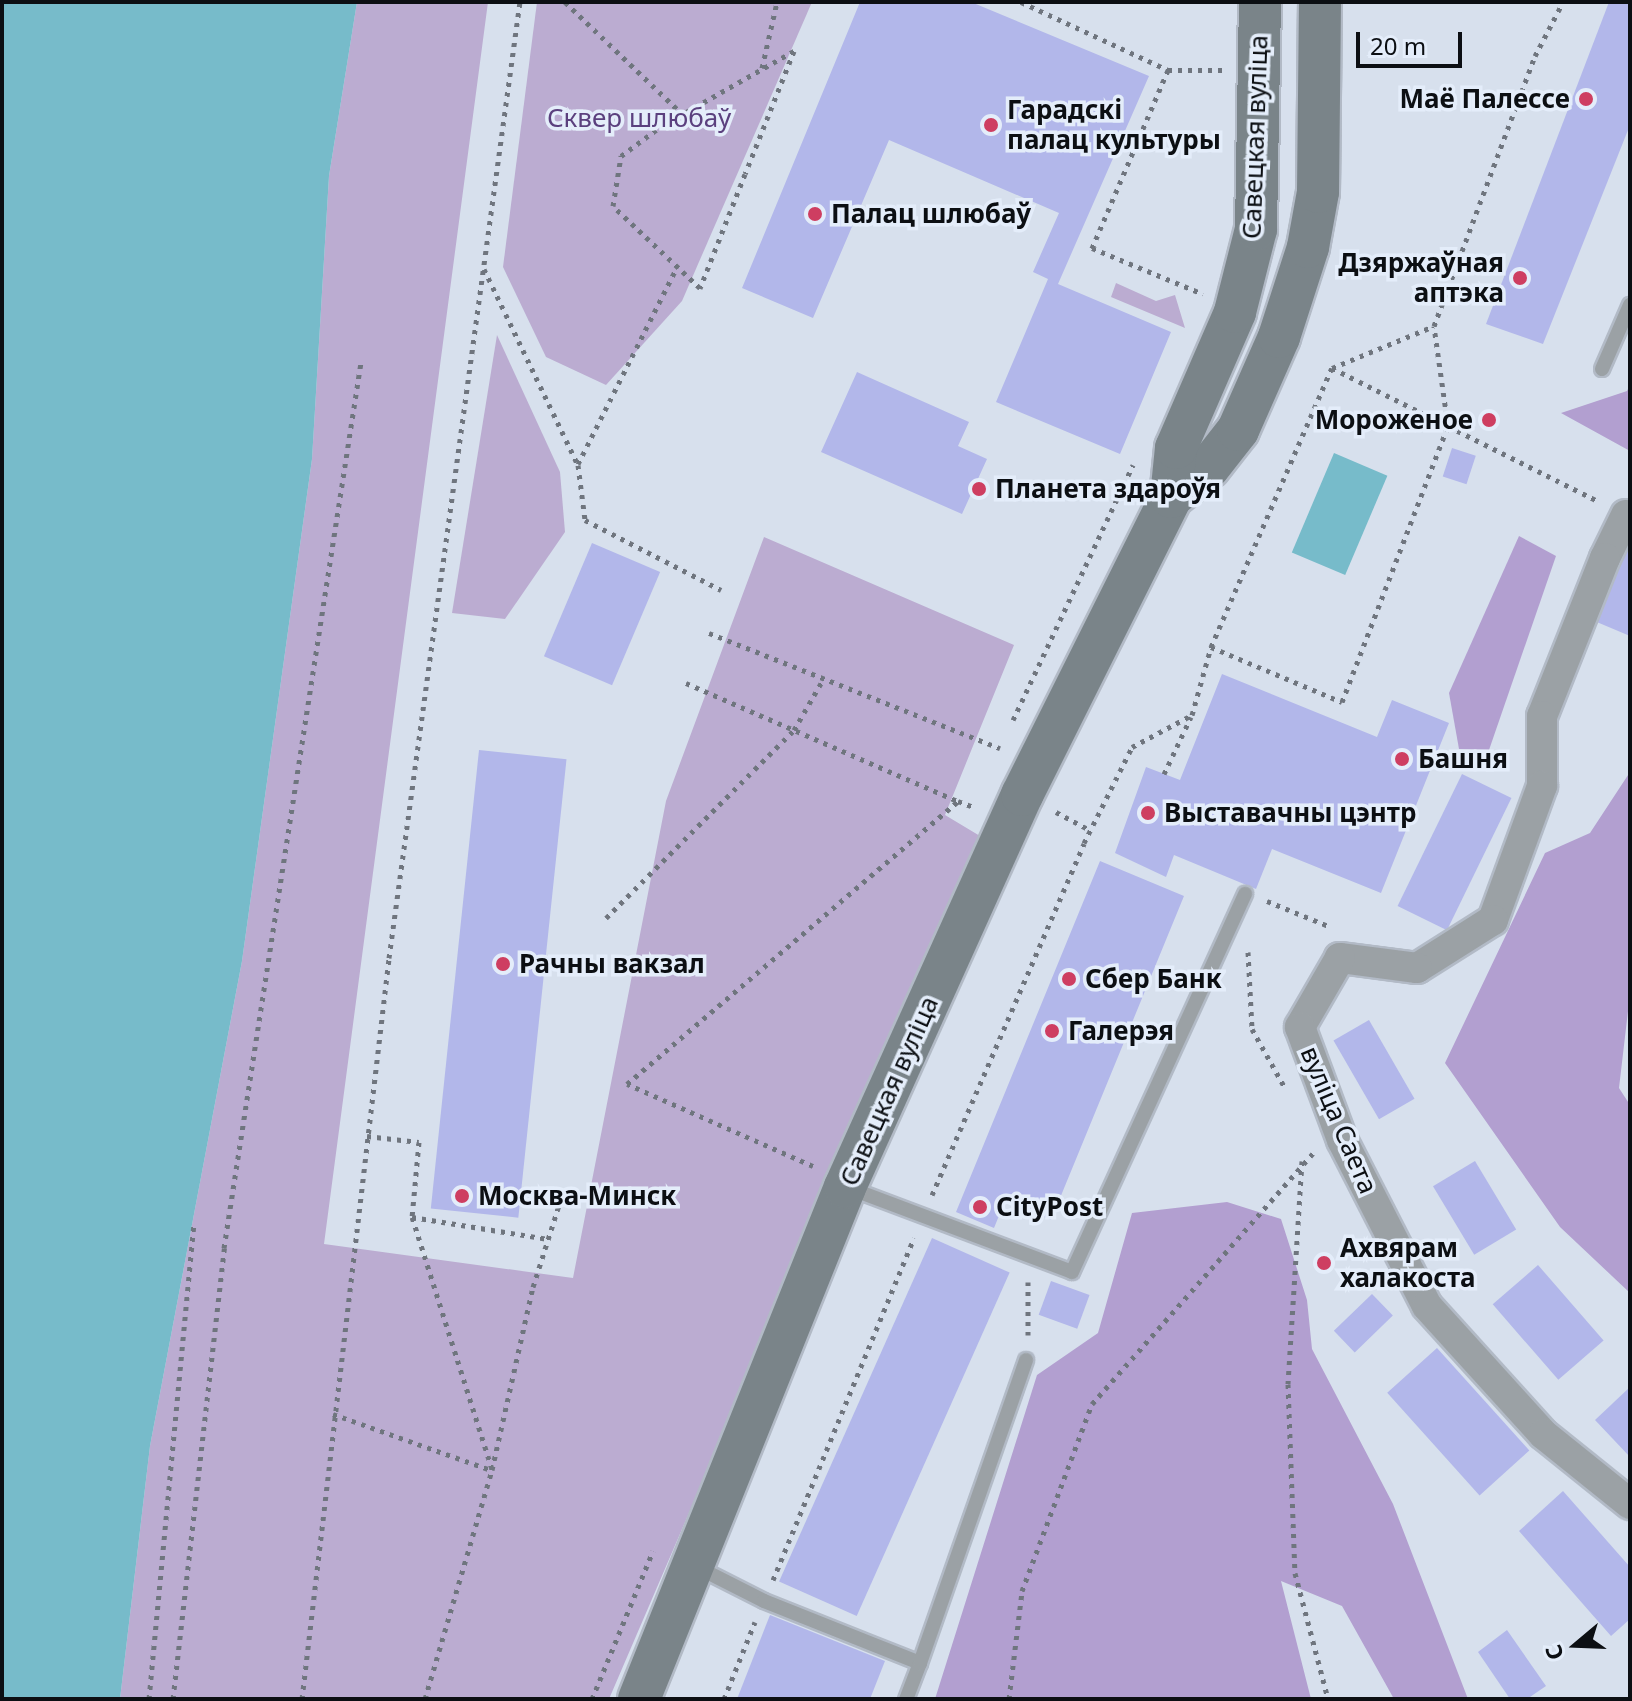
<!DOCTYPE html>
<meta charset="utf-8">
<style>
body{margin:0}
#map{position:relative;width:1632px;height:1701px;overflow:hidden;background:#d7e0ed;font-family:"Noto Sans",sans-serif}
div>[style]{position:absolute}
.green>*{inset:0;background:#bbacd1}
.forest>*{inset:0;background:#b29fd0}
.water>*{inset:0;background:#77bbca;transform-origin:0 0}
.building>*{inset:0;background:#b2b7ea;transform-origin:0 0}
.path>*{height:5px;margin-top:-2.5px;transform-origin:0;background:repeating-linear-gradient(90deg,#6f757e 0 4px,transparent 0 10px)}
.roads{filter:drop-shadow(2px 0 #b2bac6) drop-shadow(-2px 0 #b2bac6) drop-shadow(0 2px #b2bac6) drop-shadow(0 -2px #b2bac6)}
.lane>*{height:14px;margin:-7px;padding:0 7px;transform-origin:7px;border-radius:7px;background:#9ba1a5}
.street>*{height:30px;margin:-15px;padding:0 15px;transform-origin:15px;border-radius:15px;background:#9ba1a5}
.secondary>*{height:42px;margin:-21px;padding:0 21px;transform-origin:21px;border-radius:21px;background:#7a8489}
.dots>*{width:22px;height:22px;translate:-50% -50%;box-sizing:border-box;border:4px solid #e4edfa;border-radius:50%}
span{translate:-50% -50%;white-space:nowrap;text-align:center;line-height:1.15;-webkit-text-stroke:7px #e4edfa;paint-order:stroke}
.poi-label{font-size:26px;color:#0c0f13;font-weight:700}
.right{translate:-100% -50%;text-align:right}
.left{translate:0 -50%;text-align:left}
.park-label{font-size:26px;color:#5b407e}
.street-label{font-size:26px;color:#0c0f13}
.frame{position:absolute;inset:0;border:4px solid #0c0f13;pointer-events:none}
.north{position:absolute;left:1536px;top:1605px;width:80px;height:80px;-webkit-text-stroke:6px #e4edfa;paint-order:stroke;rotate:251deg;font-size:22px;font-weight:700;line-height:32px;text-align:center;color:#0c0f13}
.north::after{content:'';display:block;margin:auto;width:28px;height:36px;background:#0c0f13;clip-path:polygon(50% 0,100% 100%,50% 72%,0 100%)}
.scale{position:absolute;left:1356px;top:32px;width:106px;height:36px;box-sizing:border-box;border:4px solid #0c0f13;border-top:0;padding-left:10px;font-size:24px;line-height:28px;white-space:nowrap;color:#0c0f13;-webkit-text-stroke:6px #e4edfa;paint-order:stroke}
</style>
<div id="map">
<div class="green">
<i style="clip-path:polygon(357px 2px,488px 2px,324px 1244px,573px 1278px,666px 801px,764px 537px,1014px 645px,945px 815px,980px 836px,609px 1699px,120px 1699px,150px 1446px,242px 961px,312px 459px,329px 176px)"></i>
<i style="clip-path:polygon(537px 2px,812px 2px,682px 301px,606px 385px,546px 357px,503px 267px)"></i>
<i style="clip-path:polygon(1116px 283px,1156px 301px,1175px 295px,1185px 328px,1111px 297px)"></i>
<i style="clip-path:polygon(497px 335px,560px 472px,565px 532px,505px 619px,452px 613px)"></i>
</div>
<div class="forest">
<i style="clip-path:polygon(1630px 385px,1630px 451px,1561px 413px,1627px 391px)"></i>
<i style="clip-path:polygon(1519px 536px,1556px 556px,1489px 750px,1459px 749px,1449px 693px)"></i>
<i style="clip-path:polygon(1630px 772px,1630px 994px,1619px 1088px,1630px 1105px,1630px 1293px,1560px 1227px,1445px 1063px,1545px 853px,1590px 833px)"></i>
<i style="clip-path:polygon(1227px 1202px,1281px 1219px,1307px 1300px,1312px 1349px,1393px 1504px,1468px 1699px,1394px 1699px,1342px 1606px,1281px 1581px,1311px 1699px,935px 1699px,1037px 1375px,1098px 1333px,1132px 1213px)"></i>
</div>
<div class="water">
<i style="clip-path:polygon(2px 2px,357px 2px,329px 176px,312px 459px,242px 961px,150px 1446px,120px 1699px,2px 1699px)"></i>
<i style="left:1334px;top:453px;width:58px;height:108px;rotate:23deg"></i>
</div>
<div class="building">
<i style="clip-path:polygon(860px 2px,971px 2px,1149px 76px,1058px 284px,1171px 332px,1120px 454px,996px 402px,1048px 279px,1033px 272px,1059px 213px,889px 140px,813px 318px,742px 288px)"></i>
<i style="clip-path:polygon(1609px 2px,1630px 2px,1630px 125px,1543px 344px,1486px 324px)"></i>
<i style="clip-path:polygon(857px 372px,969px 422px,958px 446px,987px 459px,962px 514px,821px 452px)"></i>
<i style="clip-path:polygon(1486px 411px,1498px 415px,1492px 429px,1480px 426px)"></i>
<i style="left:1452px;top:448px;width:25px;height:30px;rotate:18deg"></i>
<i style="clip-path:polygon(1630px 531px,1630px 636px,1592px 620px)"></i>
<i style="left:592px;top:543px;width:74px;height:123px;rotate:23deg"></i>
<i style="clip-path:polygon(1222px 674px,1377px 737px,1392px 700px,1449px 723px,1381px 893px,1272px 849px,1256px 889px,1174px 855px,1166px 877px,1115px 853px,1146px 767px,1180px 780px)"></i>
<i style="left:479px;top:750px;width:88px;height:461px;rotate:6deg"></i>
<i style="left:1462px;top:774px;width:55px;height:147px;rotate:26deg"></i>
<i style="clip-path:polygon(1100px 861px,1184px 896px,1051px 1220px,1005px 1201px,994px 1228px,956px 1212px)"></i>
<i style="left:1369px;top:1020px;width:91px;height:41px;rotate:60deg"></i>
<i style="left:1475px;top:1161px;width:80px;height:49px;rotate:59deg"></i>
<i style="left:932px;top:1238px;width:85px;height:376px;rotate:24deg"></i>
<i style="left:1538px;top:1265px;width:100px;height:60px;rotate:49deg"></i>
<i style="left:1051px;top:1281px;width:41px;height:36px;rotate:20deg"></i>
<i style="left:1372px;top:1294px;width:30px;height:53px;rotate:46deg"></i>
<i style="left:1437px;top:1348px;width:138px;height:67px;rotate:48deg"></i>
<i style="clip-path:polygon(1630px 1387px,1630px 1457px,1595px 1420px)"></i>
<i style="clip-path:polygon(1563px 1491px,1630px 1567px,1630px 1619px,1611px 1636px,1519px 1531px)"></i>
<i style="clip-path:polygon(770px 1615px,885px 1661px,870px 1699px,737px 1699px)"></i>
<i style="clip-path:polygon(1507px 1630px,1546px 1686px,1527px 1699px,1510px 1699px,1478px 1652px)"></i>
</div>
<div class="path">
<i style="left:565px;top:2px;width:162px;rotate:43.7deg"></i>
<i style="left:1021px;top:2px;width:162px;rotate:24.8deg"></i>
<i style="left:1168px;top:70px;width:194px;rotate:113.1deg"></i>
<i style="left:1092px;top:248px;width:120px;rotate:22.5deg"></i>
<i style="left:794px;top:51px;width:132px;rotate:111.7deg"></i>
<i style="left:745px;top:174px;width:123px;rotate:111.5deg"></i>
<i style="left:700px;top:288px;width:120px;rotate:-136.7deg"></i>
<i style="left:613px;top:206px;width:51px;rotate:-80.9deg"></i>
<i style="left:621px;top:156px;width:49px;rotate:-36.6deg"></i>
<i style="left:660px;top:127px;width:154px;rotate:-29.6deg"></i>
<i style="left:762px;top:68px;width:68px;rotate:-77.2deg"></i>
<i style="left:1168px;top:70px;width:55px"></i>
<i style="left:484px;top:269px;width:217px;rotate:64.4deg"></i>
<i style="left:578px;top:465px;width:55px;rotate:82.7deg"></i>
<i style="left:585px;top:520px;width:153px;rotate:27.2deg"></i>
<i style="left:1332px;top:368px;width:295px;rotate:26.6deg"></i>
<i style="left:578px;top:464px;width:220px;rotate:-63.3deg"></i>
<i style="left:709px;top:633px;width:313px;rotate:21.6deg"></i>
<i style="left:1211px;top:647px;width:142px;rotate:22.8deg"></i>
<i style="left:1342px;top:702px;width:296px;rotate:-69deg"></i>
<i style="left:1448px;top:426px;width:101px;rotate:-98deg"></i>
<i style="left:686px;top:683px;width:296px;rotate:23.5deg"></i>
<i style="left:1013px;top:720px;width:282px;rotate:-64.8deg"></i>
<i style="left:1164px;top:774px;width:63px;rotate:-64.7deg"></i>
<i style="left:1056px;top:812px;width:38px;rotate:28deg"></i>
<i style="left:1267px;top:901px;width:69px;rotate:22.1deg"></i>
<i style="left:606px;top:918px;width:266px;rotate:-45deg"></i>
<i style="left:794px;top:730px;width:60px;rotate:-60deg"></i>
<i style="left:1248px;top:952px;width:77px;rotate:87deg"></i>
<i style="left:1252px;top:1029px;width:65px;rotate:60.7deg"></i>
<i style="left:367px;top:1136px;width:52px;rotate:6.6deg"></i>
<i style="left:419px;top:1142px;width:75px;rotate:95.3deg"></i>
<i style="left:1302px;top:1161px;width:223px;rotate:93.6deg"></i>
<i style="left:1288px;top:1384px;width:189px;rotate:87.9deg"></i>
<i style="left:1295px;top:1573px;width:130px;rotate:75.3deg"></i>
<i style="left:813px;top:1166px;width:203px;rotate:-156.2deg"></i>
<i style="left:627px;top:1084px;width:435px;rotate:-40.5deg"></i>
<i style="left:958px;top:801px;width:17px;rotate:21deg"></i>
<i style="left:932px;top:1195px;width:383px;rotate:-66.6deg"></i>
<i style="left:1084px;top:843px;width:107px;rotate:-63.4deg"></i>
<i style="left:1132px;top:747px;width:68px;rotate:-28.1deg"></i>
<i style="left:1192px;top:715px;width:71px;rotate:-74.4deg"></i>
<i style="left:1211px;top:647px;width:304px;rotate:-66.6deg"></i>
<i style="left:1332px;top:368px;width:110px;rotate:-22.4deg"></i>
<i style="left:1434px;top:326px;width:288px;rotate:-69.5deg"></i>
<i style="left:1535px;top:56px;width:61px;rotate:-62.6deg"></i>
<i style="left:1028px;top:1335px;width:53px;rotate:-90deg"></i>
<i style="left:333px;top:1414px;width:168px;rotate:19.5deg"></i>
<i style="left:492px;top:1469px;width:264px;rotate:-107.6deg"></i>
<i style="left:412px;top:1217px;width:138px;rotate:9.2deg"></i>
<i style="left:773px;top:1580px;width:370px;rotate:-67.6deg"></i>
<i style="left:149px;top:1699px;width:475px;rotate:-84.6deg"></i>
<i style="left:173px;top:1699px;width:454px;rotate:-83.5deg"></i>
<i style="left:224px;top:1248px;width:897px;rotate:-81.21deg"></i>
<i style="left:302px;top:1699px;width:746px;rotate:-83.3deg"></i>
<i style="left:389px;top:958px;width:965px;rotate:-82.2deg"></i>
<i style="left:425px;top:1699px;width:239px;rotate:-73.7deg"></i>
<i style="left:492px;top:1470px;width:188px;rotate:-77.4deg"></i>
<i style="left:533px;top:1287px;width:86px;rotate:-72.4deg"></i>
<i style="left:592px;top:1699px;width:160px;rotate:-67.6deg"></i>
<i style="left:724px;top:1699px;width:83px;rotate:-68.1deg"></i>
<i style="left:1009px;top:1699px;width:109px;rotate:-83.1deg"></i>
<i style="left:1022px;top:1591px;width:200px;rotate:-69.5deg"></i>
<i style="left:1092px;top:1404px;width:334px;rotate:-48.6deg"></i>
</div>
<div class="roads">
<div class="lane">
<i style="left:1602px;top:369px;width:70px;rotate:-66.4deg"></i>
<i style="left:849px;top:1188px;width:238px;rotate:20.6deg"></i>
<i style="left:1072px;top:1272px;width:416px;rotate:-65.4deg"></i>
<i style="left:695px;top:1566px;width:77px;rotate:26.9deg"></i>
<i style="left:764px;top:1601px;width:168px;rotate:21.7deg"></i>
<i style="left:920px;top:1663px;width:39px;rotate:111deg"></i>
<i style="left:920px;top:1663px;width:321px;rotate:-70.7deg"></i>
</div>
<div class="street">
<i style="left:1630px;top:517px;width:4px;rotate:-153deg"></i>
<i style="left:1626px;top:515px;width:48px;rotate:116deg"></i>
<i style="left:1605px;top:558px;width:170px;rotate:111.7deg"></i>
<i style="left:1542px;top:716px;width:70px;rotate:90deg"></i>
<i style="left:1542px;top:786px;width:143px;rotate:110.1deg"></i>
<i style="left:1493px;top:920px;width:90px;rotate:147.7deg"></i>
<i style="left:1417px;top:968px;width:78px;rotate:-172.6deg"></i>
<i style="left:1340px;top:958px;width:80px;rotate:120.1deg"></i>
<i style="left:1300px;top:1027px;width:121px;rotate:69.6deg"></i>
<i style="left:1342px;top:1140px;width:186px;rotate:62.9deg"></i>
<i style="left:1427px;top:1306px;width:173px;rotate:47.8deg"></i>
<i style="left:1543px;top:1434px;width:112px;rotate:38.8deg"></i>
</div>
<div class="secondary">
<i style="left:1171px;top:497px;width:48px;rotate:-38.3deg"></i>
<i style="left:1209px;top:467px;width:47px;rotate:-51.9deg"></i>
<i style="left:1238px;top:430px;width:102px;rotate:-66.2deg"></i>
<i style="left:1279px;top:337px;width:95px;rotate:-72.1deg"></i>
<i style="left:1308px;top:247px;width:56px;rotate:-79.7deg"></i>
<i style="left:1318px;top:192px;width:190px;rotate:-89.4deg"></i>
<i style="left:639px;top:1699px;width:552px;rotate:-68.08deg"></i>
<i style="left:845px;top:1187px;width:430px;rotate:-65.7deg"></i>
<i style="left:1022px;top:795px;width:333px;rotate:-63.4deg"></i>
<i style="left:1171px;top:497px;width:49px;rotate:-84.2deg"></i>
<i style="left:1176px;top:448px;width:148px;rotate:-66.5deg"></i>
<i style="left:1235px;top:312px;width:86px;rotate:-75.8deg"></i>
<i style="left:1256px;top:229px;width:227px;rotate:-89deg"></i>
</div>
</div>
<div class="dots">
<i style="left:1586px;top:99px;background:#ce3e61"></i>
<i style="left:991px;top:125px;background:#ce3e61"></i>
<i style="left:815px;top:214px;background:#ce3e61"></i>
<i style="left:1520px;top:278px;background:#ce3e61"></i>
<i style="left:1489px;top:420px;background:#ce3e61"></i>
<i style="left:979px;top:489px;background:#ce3e61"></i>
<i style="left:1402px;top:759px;background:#ce3e61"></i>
<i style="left:1148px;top:813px;background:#ce3e61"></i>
<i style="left:503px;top:964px;background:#ce3e61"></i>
<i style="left:1069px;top:979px;background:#ce3e61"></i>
<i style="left:1052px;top:1031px;background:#ce3e61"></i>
<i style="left:462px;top:1196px;background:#ce3e61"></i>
<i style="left:980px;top:1207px;background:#ce3e61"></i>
<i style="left:1324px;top:1263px;background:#ce3e61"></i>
</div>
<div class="poi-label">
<span class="right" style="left:1570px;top:99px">Маё Палессе</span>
<span class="left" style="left:1007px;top:125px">Гарадскі<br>палац культуры</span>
<span class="left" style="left:831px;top:214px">Палац шлюбаў</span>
<span class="right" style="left:1504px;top:278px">Дзяржаўная<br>аптэка</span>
<span class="right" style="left:1473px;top:420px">Мороженое</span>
<span class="left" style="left:995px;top:489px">Планета здароўя</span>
<span class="left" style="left:1418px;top:759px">Башня</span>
<span class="left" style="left:1164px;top:813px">Выставачны цэнтр</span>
<span class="left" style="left:519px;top:964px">Рачны вакзал</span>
<span class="left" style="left:1085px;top:979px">Сбер Банк</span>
<span class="left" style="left:1068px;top:1031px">Галерэя</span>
<span class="left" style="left:478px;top:1196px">Москва-Минск</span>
<span class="left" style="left:996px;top:1207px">CityPost</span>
<span class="left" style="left:1340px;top:1263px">Ахвярам<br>халакоста</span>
</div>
<div class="park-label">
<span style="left:639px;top:118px">Сквер шлюбаў</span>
</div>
<div class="street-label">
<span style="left:1255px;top:137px;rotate:-88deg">Савецкая вуліца</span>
<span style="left:889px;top:1091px;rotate:-66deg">Савецкая вуліца</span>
<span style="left:1339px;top:1120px;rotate:67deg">вуліца Саета</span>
</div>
<div class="frame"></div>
<div class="north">С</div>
<div class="scale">20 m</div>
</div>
